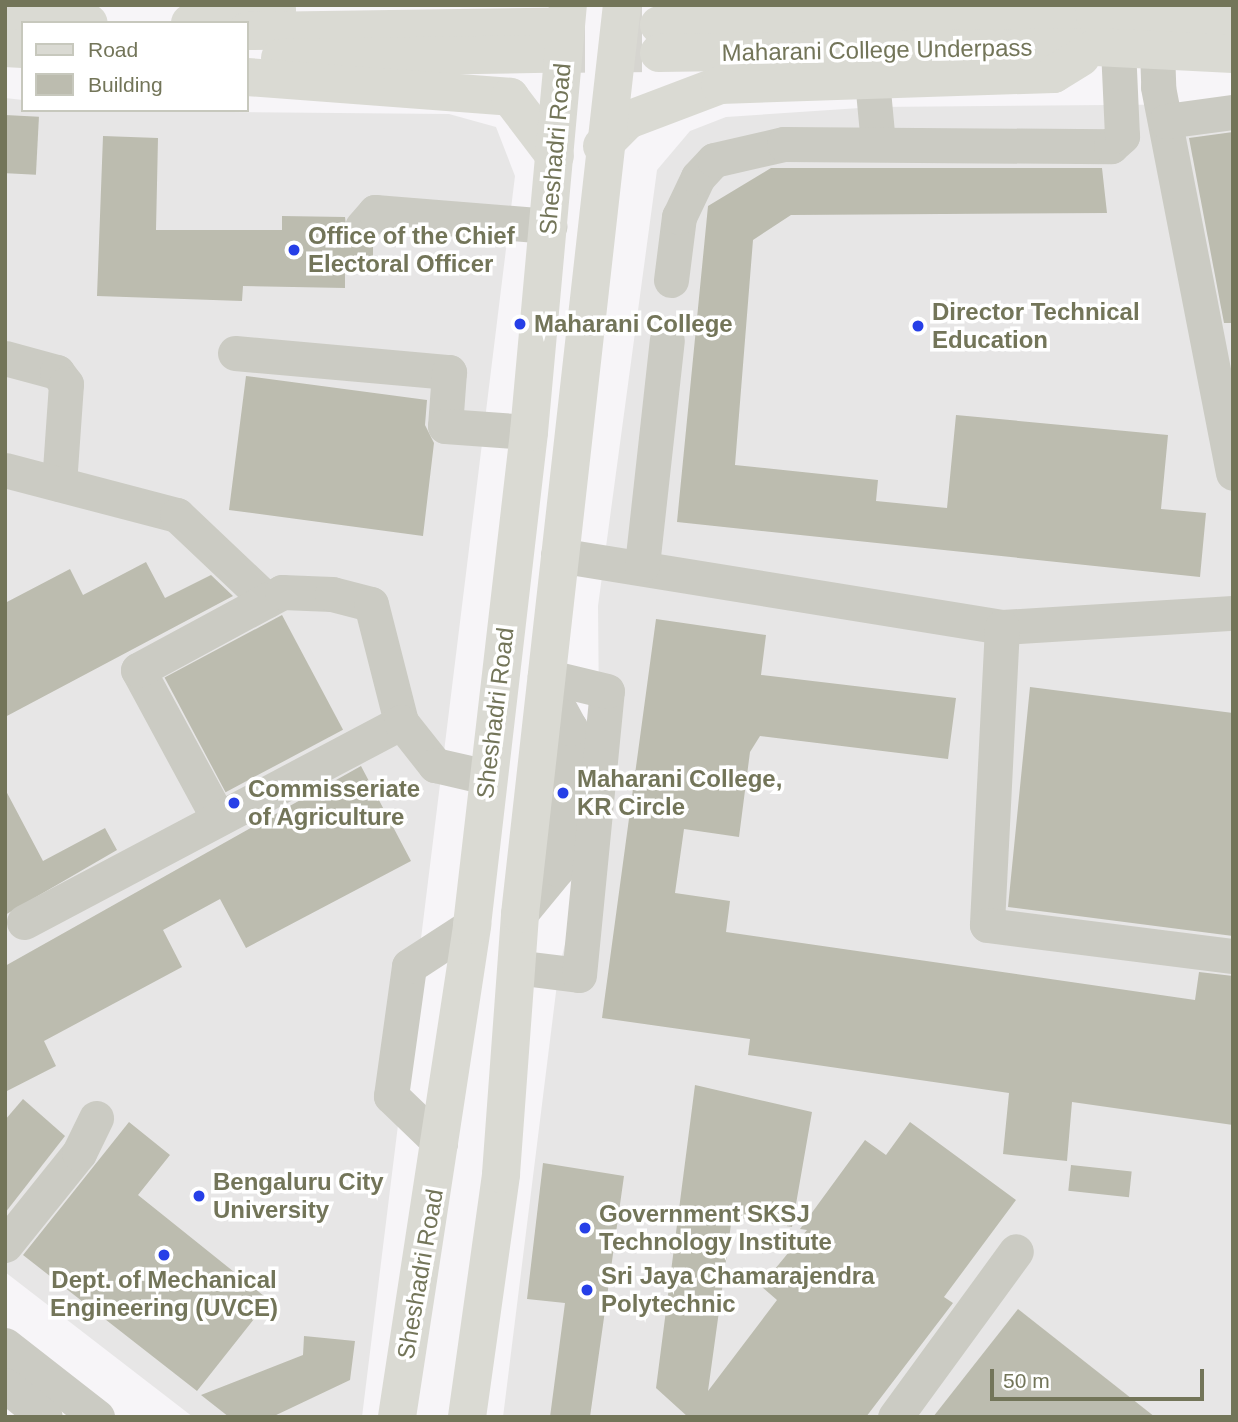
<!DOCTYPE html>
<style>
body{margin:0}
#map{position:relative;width:1238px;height:1422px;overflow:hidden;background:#f7f5f8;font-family:Helvetica,sans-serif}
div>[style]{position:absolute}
.built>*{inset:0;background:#e7e6e6}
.building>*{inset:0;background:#bcbcaf;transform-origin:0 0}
.major-tunnel>*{height:38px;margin-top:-19px;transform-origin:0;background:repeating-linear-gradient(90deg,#d6d5d0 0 38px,transparent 0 57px)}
.minor>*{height:35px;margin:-17.5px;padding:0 17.5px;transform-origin:17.5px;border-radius:17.5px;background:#cbcbc3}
.major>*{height:38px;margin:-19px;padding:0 19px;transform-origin:19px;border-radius:19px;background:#dadad3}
.dots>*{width:19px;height:19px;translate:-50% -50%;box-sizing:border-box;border:4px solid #fff;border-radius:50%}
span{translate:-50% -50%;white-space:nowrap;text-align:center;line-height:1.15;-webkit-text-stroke:7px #fff;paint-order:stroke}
.street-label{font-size:24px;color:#737559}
.poi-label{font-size:24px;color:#737559;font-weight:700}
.left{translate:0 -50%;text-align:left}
.frame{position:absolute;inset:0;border:7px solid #737559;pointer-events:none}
.legend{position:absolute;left:21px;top:21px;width:228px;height:91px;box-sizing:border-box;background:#fff;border:2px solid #c7c8bd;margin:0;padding:9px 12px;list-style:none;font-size:21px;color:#737559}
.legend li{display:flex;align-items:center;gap:14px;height:35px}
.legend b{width:35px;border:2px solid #c7c8bd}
.scale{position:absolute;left:990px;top:1369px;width:214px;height:32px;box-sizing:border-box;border:4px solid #737559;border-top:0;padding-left:9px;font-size:21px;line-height:24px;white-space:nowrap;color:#737559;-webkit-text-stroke:5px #fff;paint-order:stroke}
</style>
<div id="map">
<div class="built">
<i style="clip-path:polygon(5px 98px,23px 100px,23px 110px,449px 114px,496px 127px,515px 176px,362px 1417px,193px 1417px,5px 1272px)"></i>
<i style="clip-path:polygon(1233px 104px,1233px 1417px,503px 1417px,559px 968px,581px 881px,599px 713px,598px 606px,657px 170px,690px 131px,726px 117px,875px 107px)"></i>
</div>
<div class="building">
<i style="left:5px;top:115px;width:34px;height:58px;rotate:3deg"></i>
<i style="clip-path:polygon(1233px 132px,1233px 323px,1224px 323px,1189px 138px)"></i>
<i style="clip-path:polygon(103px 136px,158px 138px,156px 230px,282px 230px,282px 216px,345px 217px,348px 242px,373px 243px,373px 267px,345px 266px,345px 288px,243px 286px,242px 301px,97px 296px)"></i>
<i style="clip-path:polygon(771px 168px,1102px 168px,1107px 213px,791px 215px,753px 240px,735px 465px,878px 480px,876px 501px,947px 508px,956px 415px,1168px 435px,1161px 509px,1206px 513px,1200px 577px,677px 522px,708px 206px)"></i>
<i style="clip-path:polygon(246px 376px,427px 400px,425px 425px,434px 443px,423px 536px,229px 510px)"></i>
<i style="clip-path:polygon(146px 562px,165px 598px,211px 575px,233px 596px,5px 717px,5px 603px,70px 569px,83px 595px)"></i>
<i style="left:282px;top:615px;width:130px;height:133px;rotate:62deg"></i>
<i style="clip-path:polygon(656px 619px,766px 635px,761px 675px,956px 698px,948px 759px,760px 736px,750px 752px,739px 837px,684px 829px,675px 893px,730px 901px,726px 932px,1195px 1000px,1199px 972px,1233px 976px,1233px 1125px,1072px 1102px,1067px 1161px,1003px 1154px,1009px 1093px,748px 1055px,750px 1039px,602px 1018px)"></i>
<i style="clip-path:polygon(1030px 687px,1233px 713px,1233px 936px,1008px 907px)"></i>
<i style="clip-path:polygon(361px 766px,411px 861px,246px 948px,220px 899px,163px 930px,182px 967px,44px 1041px,56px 1066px,5px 1092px,5px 966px)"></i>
<i style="clip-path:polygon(5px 789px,43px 861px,105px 828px,117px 850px,5px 915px)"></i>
<i style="clip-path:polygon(695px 1085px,812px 1112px,792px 1227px,732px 1217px,708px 1391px,777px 1300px,761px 1286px,807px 1230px,800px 1229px,865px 1140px,886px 1155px,910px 1122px,1016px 1200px,944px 1297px,953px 1303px,866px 1417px,688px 1417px,656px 1388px)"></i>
<i style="clip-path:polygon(23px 1099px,65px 1136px,5px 1213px,5px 1120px)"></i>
<i style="clip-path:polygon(129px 1122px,170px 1155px,138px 1195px,269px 1300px,197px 1391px,23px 1255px)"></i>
<i style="clip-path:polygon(543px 1163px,624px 1176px,590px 1417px,550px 1417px,565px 1303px,527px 1299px)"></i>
<i style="left:1071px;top:1165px;width:61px;height:26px;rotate:6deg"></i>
<i style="clip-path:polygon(1018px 1309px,1155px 1417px,933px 1417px)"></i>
<i style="clip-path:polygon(304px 1336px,355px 1341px,350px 1380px,272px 1417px,229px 1417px,201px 1395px,303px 1355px)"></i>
</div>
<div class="major-tunnel">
<i style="left:547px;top:27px;width:107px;rotate:-1.1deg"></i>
<i style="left:547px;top:54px;width:112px;rotate:-0.5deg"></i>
</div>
<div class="minor">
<i style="left:1157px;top:50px;width:37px;rotate:88deg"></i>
<i style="left:1158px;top:87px;width:393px;rotate:79deg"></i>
<i style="left:872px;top:80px;width:63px;rotate:84.6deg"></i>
<i style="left:1166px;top:121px;width:68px;rotate:-7.7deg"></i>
<i style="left:362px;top:227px;width:20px;rotate:-49deg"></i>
<i style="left:375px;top:212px;width:175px;rotate:4.6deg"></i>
<i style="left:671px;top:280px;width:64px;rotate:-82.8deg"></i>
<i style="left:679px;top:217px;width:44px;rotate:-64.6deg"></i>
<i style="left:698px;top:177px;width:23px;rotate:-47deg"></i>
<i style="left:714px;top:160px;width:72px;rotate:-12.9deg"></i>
<i style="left:784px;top:144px;width:327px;rotate:0.4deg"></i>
<i style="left:1111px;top:146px;width:15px;rotate:-42deg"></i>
<i style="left:1122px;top:136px;width:88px;rotate:-92.6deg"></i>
<i style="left:235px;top:353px;width:215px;rotate:5.1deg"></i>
<i style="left:449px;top:372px;width:54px;rotate:94.2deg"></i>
<i style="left:445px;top:426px;width:84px;rotate:4.1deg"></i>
<i style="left:5px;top:358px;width:54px;rotate:15.1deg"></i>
<i style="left:57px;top:372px;width:15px;rotate:53deg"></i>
<i style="left:66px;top:384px;width:100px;rotate:94deg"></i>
<i style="left:5px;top:470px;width:178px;rotate:14.7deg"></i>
<i style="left:177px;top:515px;width:124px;rotate:43.4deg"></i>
<i style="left:558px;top:555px;width:450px;rotate:9.2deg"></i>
<i style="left:1002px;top:627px;width:231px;rotate:-3.5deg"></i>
<i style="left:642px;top:565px;width:226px;rotate:-83.7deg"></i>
<i style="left:1002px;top:627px;width:298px;rotate:92.9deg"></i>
<i style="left:987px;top:925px;width:248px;rotate:7.2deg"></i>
<i style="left:217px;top:816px;width:166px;rotate:-118.4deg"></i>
<i style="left:138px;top:670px;width:164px;rotate:-28.4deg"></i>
<i style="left:282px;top:592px;width:50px;rotate:2.3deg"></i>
<i style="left:332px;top:594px;width:40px;rotate:14.4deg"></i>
<i style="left:371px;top:604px;width:122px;rotate:75.7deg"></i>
<i style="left:520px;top:914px;width:58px;rotate:-50.6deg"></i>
<i style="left:557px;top:869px;width:142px;rotate:-84.7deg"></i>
<i style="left:570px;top:728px;width:52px;rotate:-118.5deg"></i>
<i style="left:24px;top:922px;width:427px;rotate:-27.9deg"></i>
<i style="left:401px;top:722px;width:55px;rotate:51.7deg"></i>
<i style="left:435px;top:765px;width:53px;rotate:13deg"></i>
<i style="left:515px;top:967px;width:64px;rotate:7.1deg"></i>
<i style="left:579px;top:975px;width:285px;rotate:-84.4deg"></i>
<i style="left:607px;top:691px;width:64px;rotate:-166.4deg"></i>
<i style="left:440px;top:1143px;width:68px;rotate:-136.2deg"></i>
<i style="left:391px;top:1096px;width:131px;rotate:-82.1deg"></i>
<i style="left:409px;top:966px;width:75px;rotate:-33.1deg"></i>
<i style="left:5px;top:1245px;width:118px;rotate:-51.2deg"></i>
<i style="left:79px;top:1153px;width:39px;rotate:-64deg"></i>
<i style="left:5px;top:1345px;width:117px;rotate:38deg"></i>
<i style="left:5px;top:1385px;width:51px;rotate:38.7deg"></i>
<i style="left:895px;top:1417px;width:205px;rotate:-53.9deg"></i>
</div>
<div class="major">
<i style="left:5px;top:14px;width:84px;rotate:6.1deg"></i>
<i style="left:190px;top:23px;width:88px;rotate:-8.5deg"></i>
<i style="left:659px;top:25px;width:435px;rotate:-1.6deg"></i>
<i style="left:1094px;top:13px;width:139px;rotate:2.1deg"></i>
<i style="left:247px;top:31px;width:300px;rotate:-0.8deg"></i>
<i style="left:5px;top:48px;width:18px;rotate:3deg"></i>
<i style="left:659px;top:53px;width:437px;rotate:-0.8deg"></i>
<i style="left:1096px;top:47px;width:137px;rotate:2.9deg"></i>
<i style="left:280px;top:58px;width:267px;rotate:-0.9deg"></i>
<i style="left:247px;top:77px;width:264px;rotate:4.3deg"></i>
<i style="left:510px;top:97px;width:74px;rotate:52.7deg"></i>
<i style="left:602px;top:146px;width:37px;rotate:-45deg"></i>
<i style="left:628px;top:120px;width:98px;rotate:-20.8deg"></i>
<i style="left:720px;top:85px;width:334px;rotate:-1.9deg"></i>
<i style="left:1054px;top:74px;width:32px;rotate:-32deg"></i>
<i style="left:397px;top:1417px;width:498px;rotate:-81.3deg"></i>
<i style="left:472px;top:925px;width:496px;rotate:-83.4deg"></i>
<i style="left:529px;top:432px;width:429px;rotate:-84.8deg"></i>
<i style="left:467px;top:1417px;width:245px;rotate:-82deg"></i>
<i style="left:501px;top:1174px;width:261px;rotate:-85.8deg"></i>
<i style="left:520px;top:914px;width:915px;rotate:-83.6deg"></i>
</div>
<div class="dots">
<i style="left:294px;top:250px;background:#263fe7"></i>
<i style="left:520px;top:324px;background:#263fe7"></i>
<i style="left:918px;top:326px;background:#263fe7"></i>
<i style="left:563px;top:793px;background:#263fe7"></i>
<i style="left:234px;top:803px;background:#263fe7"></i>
<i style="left:199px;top:1196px;background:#263fe7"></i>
<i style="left:585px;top:1228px;background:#263fe7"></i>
<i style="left:164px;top:1255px;background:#263fe7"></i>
<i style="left:587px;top:1290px;background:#263fe7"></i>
</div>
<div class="street-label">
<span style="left:877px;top:50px;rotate:-1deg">Maharani College Underpass</span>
<span style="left:555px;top:149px;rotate:-85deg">Sheshadri Road</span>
<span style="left:495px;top:713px;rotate:-83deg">Sheshadri Road</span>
<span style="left:420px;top:1274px;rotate:-80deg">Sheshadri Road</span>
</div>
<div class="poi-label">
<span class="left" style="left:308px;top:250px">Office of the Chief<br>Electoral Officer</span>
<span class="left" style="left:932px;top:326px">Director Technical<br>Education</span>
<span class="left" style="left:534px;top:324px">Maharani College</span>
<span class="left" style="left:577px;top:793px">Maharani College,<br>KR Circle</span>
<span class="left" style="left:248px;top:803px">Commisseriate<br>of Agriculture</span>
<span class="left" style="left:213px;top:1196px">Bengaluru City<br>University</span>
<span class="left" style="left:599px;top:1228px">Government SKSJ<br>Technology Institute</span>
<span class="left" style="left:601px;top:1290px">Sri Jaya Chamarajendra<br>Polytechnic</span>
<span style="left:164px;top:1294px">Dept. of Mechanical<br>Engineering (UVCE)</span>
</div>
<div class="frame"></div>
<ul class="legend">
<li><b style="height:9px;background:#dadad3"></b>Road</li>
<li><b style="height:19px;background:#bcbcaf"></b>Building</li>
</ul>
<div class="scale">50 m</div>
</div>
